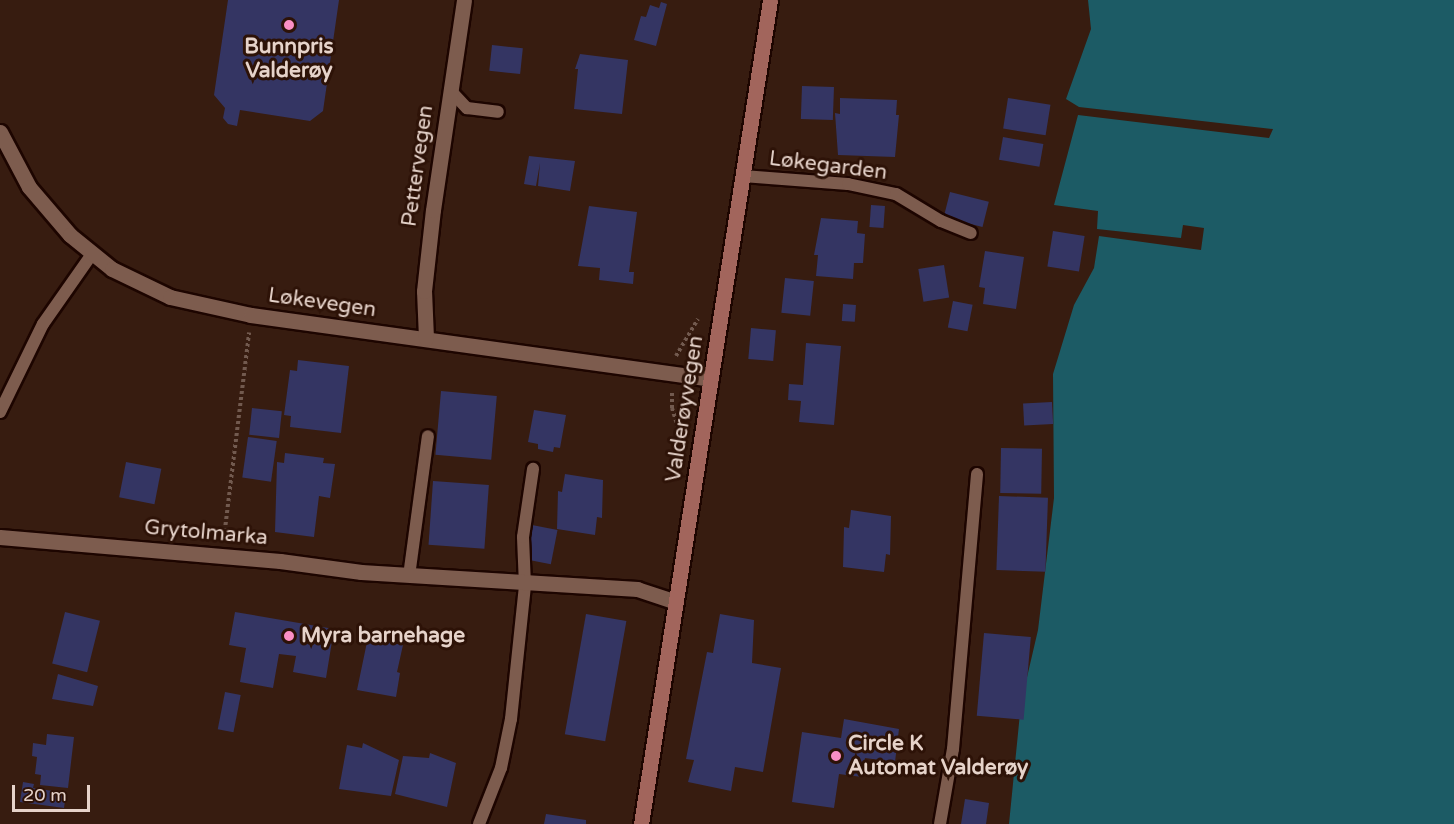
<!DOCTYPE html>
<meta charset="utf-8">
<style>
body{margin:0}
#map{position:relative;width:1454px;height:824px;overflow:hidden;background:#371c10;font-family:"Varela Round",sans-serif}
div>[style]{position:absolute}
.water>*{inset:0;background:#1c5b65}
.building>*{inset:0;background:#343563;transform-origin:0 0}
.path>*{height:4px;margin-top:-2px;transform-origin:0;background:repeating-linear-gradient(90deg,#725a4f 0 3px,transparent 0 6px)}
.roads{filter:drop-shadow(2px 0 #1d0500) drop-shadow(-2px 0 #1d0500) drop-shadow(0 2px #1d0500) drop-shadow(0 -2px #1d0500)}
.lane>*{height:12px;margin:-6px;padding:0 6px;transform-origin:6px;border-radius:6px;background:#7d5c4e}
.street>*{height:15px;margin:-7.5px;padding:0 7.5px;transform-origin:7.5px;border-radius:7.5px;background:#7d5c4e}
.secondary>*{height:15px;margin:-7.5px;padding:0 7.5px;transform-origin:7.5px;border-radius:7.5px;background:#a2655c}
.dots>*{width:16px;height:16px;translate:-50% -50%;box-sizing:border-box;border:3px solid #2d1207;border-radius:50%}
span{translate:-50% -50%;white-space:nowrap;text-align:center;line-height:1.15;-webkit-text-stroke:6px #2d1207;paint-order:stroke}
.poi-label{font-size:21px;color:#e6d3ca;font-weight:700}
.left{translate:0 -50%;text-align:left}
.street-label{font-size:21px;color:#e6d3ca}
.scale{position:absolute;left:12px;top:785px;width:78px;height:27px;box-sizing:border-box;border:3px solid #e6d3ca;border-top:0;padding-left:8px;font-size:18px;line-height:21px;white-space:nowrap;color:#e6d3ca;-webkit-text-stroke:4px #2d1207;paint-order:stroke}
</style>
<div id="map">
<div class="water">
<i style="clip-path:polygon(1088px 0,1454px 0,1454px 824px,1009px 824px,1021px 703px,1038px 630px,1054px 498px,1053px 374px,1074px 305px,1094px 268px,1099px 236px,1201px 250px,1204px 228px,1183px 225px,1181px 238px,1097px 229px,1098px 211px,1054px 205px,1078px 115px,1269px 138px,1273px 129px,1079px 107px,1066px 99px,1091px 29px)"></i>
</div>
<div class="building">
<i style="clip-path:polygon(228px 0,339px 0,323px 111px,310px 121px,240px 110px,237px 126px,228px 124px,223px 118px,225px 108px,214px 95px)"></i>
<i style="clip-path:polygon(661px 2px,667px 4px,656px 46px,634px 40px,641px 16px,646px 17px,650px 5px,659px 8px)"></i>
<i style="left:492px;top:45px;width:31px;height:26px;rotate:6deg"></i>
<i style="clip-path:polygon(580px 54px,628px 60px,622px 114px,574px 109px,578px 69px,575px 69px)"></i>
<i style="left:802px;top:86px;width:32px;height:33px;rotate:2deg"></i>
<i style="clip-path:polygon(840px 98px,897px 100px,896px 115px,899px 115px,895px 157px,838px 155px,835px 113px,840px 114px)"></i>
<i style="left:1008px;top:98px;width:43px;height:31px;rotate:9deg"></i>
<i style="left:1003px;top:137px;width:41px;height:23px;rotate:10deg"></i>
<i style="clip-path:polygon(529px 156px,575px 161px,570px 191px,538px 186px,540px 163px,536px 186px,524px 184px)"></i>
<i style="left:950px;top:192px;width:40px;height:26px;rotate:14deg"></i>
<i style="left:871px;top:205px;width:14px;height:22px;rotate:4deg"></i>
<i style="clip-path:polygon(589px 206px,637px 212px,629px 272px,634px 272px,633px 284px,599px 280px,600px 268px,578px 266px)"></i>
<i style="clip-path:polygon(821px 218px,858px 221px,857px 233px,865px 234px,863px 263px,854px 263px,853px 279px,816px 276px,818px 255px,814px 255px)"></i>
<i style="left:1053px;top:231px;width:32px;height:36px;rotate:9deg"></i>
<i style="clip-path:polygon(985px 251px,1024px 257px,1016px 309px,983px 304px,985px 288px,979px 287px)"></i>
<i style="left:944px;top:265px;width:33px;height:26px;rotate:81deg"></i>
<i style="left:785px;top:278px;width:29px;height:35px;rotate:6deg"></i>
<i style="left:953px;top:301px;width:20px;height:27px;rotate:11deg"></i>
<i style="left:843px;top:304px;width:13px;height:17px;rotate:4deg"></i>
<i style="left:751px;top:328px;width:25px;height:31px;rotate:5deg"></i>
<i style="clip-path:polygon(806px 343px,841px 346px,834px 425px,799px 422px,801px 401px,788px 400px,789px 384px,803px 385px)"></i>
<i style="clip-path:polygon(298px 360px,349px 366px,341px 433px,290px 427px,291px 416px,284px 415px,290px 370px,297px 371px)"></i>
<i style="left:441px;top:391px;width:56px;height:64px;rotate:5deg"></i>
<i style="left:1052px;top:402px;width:22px;height:29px;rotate:87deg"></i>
<i style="left:252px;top:408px;width:30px;height:27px;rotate:6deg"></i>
<i style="clip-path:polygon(534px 410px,566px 415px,560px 448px,554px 447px,553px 452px,538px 449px,538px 444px,528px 442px)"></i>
<i style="left:248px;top:437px;width:29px;height:41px;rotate:8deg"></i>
<i style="left:1001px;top:448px;width:41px;height:45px;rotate:1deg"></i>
<i style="clip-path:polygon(285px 453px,324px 458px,323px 463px,335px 464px,330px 498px,319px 496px,314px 537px,275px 532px,277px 462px,284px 463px)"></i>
<i style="left:126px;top:462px;width:36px;height:36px;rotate:11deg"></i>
<i style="clip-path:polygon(565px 474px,603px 480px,602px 518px,597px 517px,595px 535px,557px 529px,558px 491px,562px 492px)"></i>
<i style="left:433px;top:481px;width:56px;height:64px;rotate:4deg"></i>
<i style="left:999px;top:496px;width:49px;height:74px;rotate:2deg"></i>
<i style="clip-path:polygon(851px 510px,891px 516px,890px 555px,886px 554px,884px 572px,843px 567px,844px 527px,849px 528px)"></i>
<i style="left:532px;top:525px;width:26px;height:35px;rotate:11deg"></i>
<i style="left:65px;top:612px;width:36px;height:53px;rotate:14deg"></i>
<i style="clip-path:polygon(235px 612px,334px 629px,326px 678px,293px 672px,296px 656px,279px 654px,273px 688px,240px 682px,246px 648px,229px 645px)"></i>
<i style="left:586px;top:614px;width:41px;height:122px;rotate:10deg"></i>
<i style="clip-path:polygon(720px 614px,754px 620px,752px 663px,781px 668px,763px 772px,735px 767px,731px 791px,688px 782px,694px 760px,686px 759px,707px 652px,713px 653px)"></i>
<i style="clip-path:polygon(385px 632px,405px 636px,397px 672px,400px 673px,396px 697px,357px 690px,367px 642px,382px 645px)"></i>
<i style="left:984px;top:633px;width:47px;height:83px;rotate:5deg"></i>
<i style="clip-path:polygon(58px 674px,98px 686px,93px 706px,52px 699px)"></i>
<i style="left:225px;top:692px;width:16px;height:38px;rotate:11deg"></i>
<i style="clip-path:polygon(844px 719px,899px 729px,895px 762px,865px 758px,862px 777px,839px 774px,834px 808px,792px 802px,802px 732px,841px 738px)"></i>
<i style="clip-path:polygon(47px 734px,74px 737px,68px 788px,40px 785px,41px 775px,35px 774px,37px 757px,32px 756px,33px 743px,46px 745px)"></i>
<i style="clip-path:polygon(363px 743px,399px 760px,391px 796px,339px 789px,347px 745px,362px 748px)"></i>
<i style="clip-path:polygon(430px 753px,456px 763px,447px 807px,395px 794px,403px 756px,429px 758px)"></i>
<i style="clip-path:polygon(23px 782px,34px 784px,33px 788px,66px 793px,64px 808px,20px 802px)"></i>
<i style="clip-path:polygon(965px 799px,989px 803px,986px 824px,961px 824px)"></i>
<i style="clip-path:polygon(546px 814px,586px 820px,586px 824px,544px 824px)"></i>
</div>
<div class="path">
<i style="left:676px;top:356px;width:43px;rotate:-59.3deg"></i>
<i style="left:672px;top:393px;width:15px;rotate:90deg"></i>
<i style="left:672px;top:408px;width:28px;rotate:73deg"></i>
<i style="left:224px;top:537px;width:206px;rotate:-83deg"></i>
</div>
<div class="roads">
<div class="lane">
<i style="left:450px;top:90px;width:25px;rotate:47deg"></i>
<i style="left:467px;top:108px;width:31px;rotate:7deg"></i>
<i style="left:743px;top:176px;width:105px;rotate:4.4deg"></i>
<i style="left:848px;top:184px;width:49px;rotate:11.8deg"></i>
<i style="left:896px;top:194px;width:52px;rotate:31deg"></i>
<i style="left:941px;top:221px;width:32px;rotate:22deg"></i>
<i style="left:0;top:412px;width:98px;rotate:-64deg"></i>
<i style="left:43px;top:324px;width:85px;rotate:-55deg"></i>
<i style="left:409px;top:576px;width:141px;rotate:-82.3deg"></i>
<i style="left:479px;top:824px;width:60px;rotate:-68.6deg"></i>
<i style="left:501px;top:768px;width:50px;rotate:-78.5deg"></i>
<i style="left:511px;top:719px;width:135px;rotate:-84deg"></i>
<i style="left:525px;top:585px;width:48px;rotate:-92.4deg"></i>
<i style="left:523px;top:537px;width:69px;rotate:-81.6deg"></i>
<i style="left:940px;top:824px;width:76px;rotate:-80.2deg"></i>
<i style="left:953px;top:749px;width:276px;rotate:-85deg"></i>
</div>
<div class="street">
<i style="left:0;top:132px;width:62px;rotate:62.2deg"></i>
<i style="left:29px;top:187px;width:63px;rotate:49.5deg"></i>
<i style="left:70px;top:235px;width:54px;rotate:39deg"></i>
<i style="left:112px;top:269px;width:64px;rotate:25.8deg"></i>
<i style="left:170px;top:297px;width:83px;rotate:12.5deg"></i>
<i style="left:251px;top:315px;width:464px;rotate:7.9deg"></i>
<i style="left:426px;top:338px;width:47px;rotate:-92.4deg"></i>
<i style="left:424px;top:291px;width:81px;rotate:-83.7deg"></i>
<i style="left:433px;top:210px;width:212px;rotate:-81.6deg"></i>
<i style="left:0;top:537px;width:281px;rotate:4.9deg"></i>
<i style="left:280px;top:561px;width:82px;rotate:7.7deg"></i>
<i style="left:361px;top:572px;width:277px;rotate:3.5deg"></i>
<i style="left:637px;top:589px;width:41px;rotate:18.4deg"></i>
</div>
<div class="secondary">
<i style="left:641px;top:824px;width:834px;rotate:-81.1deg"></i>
</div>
</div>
<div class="dots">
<i style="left:289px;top:25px;background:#fb8fc5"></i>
<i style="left:289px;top:636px;background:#fb8fc5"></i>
<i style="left:836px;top:756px;background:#fb8fc5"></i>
</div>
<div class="poi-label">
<span style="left:289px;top:59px">Bunnpris<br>Valderøy</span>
<span class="left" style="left:301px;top:636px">Myra barnehage</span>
<span class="left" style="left:848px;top:756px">Circle K<br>Automat Valderøy</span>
</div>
<div class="street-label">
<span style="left:418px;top:166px;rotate:-82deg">Pettervegen</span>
<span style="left:828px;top:166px;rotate:7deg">Løkegarden</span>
<span style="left:322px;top:303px;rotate:8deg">Løkevegen</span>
<span style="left:685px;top:409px;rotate:-81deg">Valderøyvegen</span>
<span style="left:206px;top:533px;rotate:5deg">Grytolmarka</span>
</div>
<div class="scale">20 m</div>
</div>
